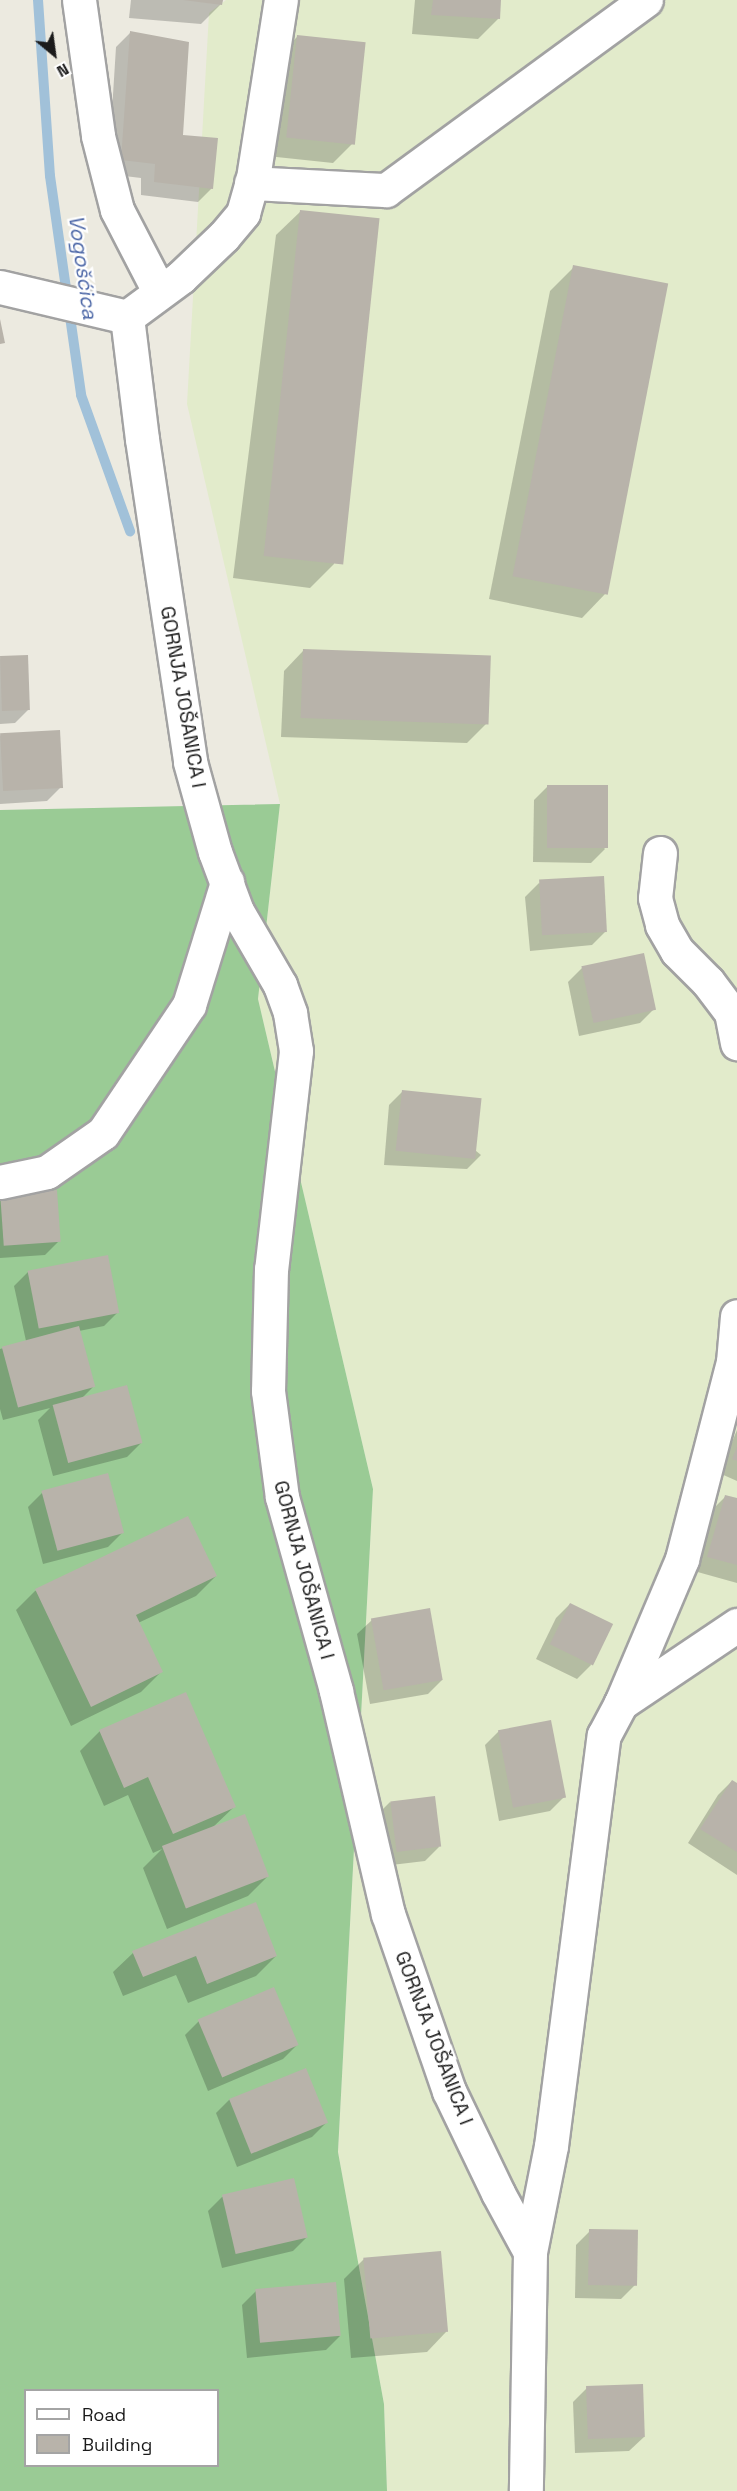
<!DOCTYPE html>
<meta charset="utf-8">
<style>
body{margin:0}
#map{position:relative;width:737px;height:2491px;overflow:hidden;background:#eceae0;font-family:"Space Grotesk",sans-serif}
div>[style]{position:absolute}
.farmland>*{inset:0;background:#e2ebcb}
.forest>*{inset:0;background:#9acb95}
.shadow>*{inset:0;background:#0003}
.stream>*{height:10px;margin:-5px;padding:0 5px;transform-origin:5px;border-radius:5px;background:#a1c1d9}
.building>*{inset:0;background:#b8b3aa;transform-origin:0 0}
.roads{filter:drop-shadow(2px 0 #a2a2a2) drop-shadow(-2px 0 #a2a2a2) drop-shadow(0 2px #a2a2a2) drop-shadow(0 -2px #a2a2a2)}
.minor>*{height:33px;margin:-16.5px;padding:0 16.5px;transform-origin:16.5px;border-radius:16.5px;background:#fff}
span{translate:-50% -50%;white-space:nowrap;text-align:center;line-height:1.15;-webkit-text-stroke:4.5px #fff;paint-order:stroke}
.street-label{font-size:20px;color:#1b1b1b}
.water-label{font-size:21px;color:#4b66a6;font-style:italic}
.legend{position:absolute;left:24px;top:2389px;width:195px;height:78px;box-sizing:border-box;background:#fff;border:2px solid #a4a4a4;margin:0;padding:8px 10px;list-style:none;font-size:18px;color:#1b1b1b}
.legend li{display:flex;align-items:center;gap:12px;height:30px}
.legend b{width:30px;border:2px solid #a4a4a4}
.north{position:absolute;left:24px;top:24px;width:60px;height:60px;-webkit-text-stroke:4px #fff;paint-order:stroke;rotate:151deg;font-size:16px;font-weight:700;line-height:24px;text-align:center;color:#1b1b1b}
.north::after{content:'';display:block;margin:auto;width:21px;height:27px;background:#1b1b1b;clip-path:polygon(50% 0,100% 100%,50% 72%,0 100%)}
</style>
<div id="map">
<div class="farmland">
<i style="clip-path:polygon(226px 0,737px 0,737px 2491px,387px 2491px,384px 2404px,338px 2152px,373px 1489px,258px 999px,280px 804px,187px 404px,209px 13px)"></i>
</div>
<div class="forest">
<i style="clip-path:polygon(evenodd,280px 804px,258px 999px,373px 1489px,338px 2152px,384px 2404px,387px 2491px,0 2491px,0 810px,280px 804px,26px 2390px,218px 2390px,218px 2466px,26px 2466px,26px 2390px)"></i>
</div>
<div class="shadow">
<i style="clip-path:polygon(131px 0,221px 0,220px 5px,201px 24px,129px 18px)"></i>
<i style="clip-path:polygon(415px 0,500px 0,498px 19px,478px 39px,412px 34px)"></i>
<i style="clip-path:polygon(130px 33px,182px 136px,212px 188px,198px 202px,141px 195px,141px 178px,108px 174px,116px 47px)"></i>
<i style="clip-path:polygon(298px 36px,353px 143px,333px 163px,267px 156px,278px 56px)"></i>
<i style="clip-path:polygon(301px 211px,334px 564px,310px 588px,233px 578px,276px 235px)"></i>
<i style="clip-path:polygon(574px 267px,606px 593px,582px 618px,489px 599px,550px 291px)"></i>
<i style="clip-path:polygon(303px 651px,487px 723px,467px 743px,281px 737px,284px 671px)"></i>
<i style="clip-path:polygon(0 658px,29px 709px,15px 723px,0 724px)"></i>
<i style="clip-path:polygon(0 735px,61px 787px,47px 801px,0 804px)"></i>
<i style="clip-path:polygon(548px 786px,605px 849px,591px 863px,533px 862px,534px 800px)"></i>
<i style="clip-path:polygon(539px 883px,606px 931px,592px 945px,530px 951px,525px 897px)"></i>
<i style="clip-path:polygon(582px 968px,654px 1009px,640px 1023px,579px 1036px,568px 982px)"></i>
<i style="clip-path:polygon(403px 1091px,481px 1155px,467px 1169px,384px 1165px,389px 1105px)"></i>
<i style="clip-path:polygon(0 1196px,59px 1241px,45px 1255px,0 1258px)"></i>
<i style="clip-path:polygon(28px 1272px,118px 1312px,104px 1326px,79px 1331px,93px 1387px,82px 1398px,141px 1443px,127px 1457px,53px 1476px,38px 1420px,50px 1408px,3px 1420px,0 1409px,0 1349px,26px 1341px,14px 1286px)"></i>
<i style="clip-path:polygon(737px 1430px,737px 1481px,719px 1473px)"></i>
<i style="clip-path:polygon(42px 1493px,122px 1533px,108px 1547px,43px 1564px,28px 1507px)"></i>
<i style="clip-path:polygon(725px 1497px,737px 1500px,737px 1583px,694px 1571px,711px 1511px)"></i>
<i style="clip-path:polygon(188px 1518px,216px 1576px,196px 1596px,138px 1623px,161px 1672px,141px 1692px,71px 1726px,16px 1610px,35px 1591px)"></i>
<i style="clip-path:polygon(570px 1604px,591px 1665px,577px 1679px,536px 1659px,556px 1618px)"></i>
<i style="clip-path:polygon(372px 1620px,442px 1680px,428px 1694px,370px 1704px,357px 1634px)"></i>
<i style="clip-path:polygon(100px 1731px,234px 1807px,211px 1829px,268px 1876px,248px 1896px,167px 1929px,143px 1868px,162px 1849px,153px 1853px,128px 1795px,104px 1806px,80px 1751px)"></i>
<i style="clip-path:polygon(499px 1731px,564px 1797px,550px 1811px,499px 1821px,485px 1745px)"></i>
<i style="clip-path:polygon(732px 1781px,737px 1785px,737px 1875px,688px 1843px,718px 1795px)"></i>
<i style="clip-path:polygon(390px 1802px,439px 1847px,425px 1861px,383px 1866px,376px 1816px)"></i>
<i style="clip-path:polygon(133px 1953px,276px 1956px,256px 1976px,188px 2003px,176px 1975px,123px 1996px,113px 1972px)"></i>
<i style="clip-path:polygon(199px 2021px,297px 2045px,283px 2059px,208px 2091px,185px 2035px)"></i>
<i style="clip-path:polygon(230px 2099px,326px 2123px,312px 2137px,237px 2167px,216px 2113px)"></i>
<i style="clip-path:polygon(293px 2180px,307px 2237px,293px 2251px,222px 2268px,208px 2211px,222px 2197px)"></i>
<i style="clip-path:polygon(590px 2231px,635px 2285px,621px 2299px,575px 2298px,576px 2245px)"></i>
<i style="clip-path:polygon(364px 2259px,446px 2332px,427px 2352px,351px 2358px,344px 2279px)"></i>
<i style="clip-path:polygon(256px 2291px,340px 2336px,326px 2350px,247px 2358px,242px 2305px)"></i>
<i style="clip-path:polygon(587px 2388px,644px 2437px,629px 2451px,575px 2453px,573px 2402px)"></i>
</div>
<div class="stream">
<i style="left:38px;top:0;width:176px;rotate:86.1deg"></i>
<i style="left:50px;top:176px;width:221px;rotate:81.9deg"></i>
<i style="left:81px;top:395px;width:145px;rotate:70.2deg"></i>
</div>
<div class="building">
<i style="clip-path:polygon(183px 0,223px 0,222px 5px)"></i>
<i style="clip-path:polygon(433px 0,501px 0,500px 19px,431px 15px)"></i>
<i style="clip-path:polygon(130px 31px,189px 42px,183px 135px,218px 138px,213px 189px,154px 182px,155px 164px,121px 160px)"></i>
<i style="left:297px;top:35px;width:69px;height:103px;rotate:6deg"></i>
<i style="left:300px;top:210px;width:80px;height:348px;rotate:6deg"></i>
<i style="left:573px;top:265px;width:97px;height:317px;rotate:11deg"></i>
<i style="clip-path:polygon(0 319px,5px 343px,0 344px)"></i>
<i style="left:303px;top:649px;width:188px;height:69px;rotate:2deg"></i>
<i style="left:28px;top:655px;width:55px;height:28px;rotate:88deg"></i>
<i style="left:60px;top:730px;width:58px;height:60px;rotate:87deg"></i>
<i style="left:547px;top:785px;width:61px;height:63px"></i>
<i style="left:604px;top:876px;width:56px;height:65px;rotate:87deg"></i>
<i style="left:644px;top:953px;width:58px;height:64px;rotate:78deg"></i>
<i style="left:402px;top:1090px;width:80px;height:61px;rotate:6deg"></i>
<i style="left:57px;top:1190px;width:52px;height:57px;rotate:86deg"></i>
<i style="left:108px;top:1255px;width:59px;height:82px;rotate:79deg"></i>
<i style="left:79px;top:1326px;width:63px;height:80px;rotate:75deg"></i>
<i style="left:127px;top:1385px;width:60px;height:77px;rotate:75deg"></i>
<i style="clip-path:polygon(737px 1447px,737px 1461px,732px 1459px)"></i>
<i style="left:108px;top:1473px;width:62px;height:69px;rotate:75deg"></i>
<i style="clip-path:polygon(725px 1495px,737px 1498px,737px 1565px,707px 1557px)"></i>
<i style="clip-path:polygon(188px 1516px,217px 1576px,136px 1615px,163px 1672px,91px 1707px,35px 1589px)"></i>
<i style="left:570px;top:1603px;width:48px;height:46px;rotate:26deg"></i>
<i style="left:430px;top:1608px;width:73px;height:60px;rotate:80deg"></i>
<i style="clip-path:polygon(186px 1692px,236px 1807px,173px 1834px,148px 1777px,124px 1788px,99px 1730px)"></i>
<i style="left:551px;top:1720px;width:79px;height:54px;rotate:79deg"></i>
<i style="clip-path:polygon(732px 1780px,737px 1783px,737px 1852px,700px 1829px)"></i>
<i style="left:435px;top:1796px;width:51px;height:45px;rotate:83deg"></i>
<i style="left:245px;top:1814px;width:67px;height:89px;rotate:69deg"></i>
<i style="clip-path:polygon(256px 1902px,277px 1956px,207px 1984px,196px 1956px,143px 1977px,132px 1951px)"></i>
<i style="left:274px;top:1987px;width:63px;height:83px;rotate:67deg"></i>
<i style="left:306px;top:2068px;width:59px;height:83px;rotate:68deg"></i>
<i style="left:294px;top:2178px;width:61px;height:74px;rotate:77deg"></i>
<i style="left:589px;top:2229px;width:49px;height:56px;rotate:1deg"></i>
<i style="left:441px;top:2251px;width:81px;height:78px;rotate:85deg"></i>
<i style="left:336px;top:2282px;width:54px;height:81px;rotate:85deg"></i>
<i style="left:643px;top:2384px;width:53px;height:57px;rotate:88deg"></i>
</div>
<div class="roads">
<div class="minor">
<i style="left:79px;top:0;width:137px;rotate:82deg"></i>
<i style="left:98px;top:136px;width:76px;rotate:75.6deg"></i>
<i style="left:117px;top:210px;width:91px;rotate:62.6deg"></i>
<i style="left:251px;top:183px;width:135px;rotate:3deg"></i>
<i style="left:386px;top:190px;width:322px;rotate:-36.2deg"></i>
<i style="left:0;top:287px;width:130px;rotate:13.3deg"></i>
<i style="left:127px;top:317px;width:123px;rotate:83deg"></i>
<i style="left:142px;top:439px;width:327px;rotate:81.5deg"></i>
<i style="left:190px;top:762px;width:93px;rotate:74.5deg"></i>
<i style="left:215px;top:852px;width:63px;rotate:69.6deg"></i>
<i style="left:237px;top:911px;width:86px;rotate:59.8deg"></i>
<i style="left:280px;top:985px;width:30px;rotate:70deg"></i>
<i style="left:290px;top:1013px;width:38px;rotate:81deg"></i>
<i style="left:296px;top:1051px;width:219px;rotate:96.5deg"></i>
<i style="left:271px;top:1269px;width:122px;rotate:91.4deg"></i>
<i style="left:268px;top:1391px;width:107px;rotate:82.5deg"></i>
<i style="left:282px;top:1497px;width:201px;rotate:74.4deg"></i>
<i style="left:336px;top:1691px;width:229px;rotate:76.9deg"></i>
<i style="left:388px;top:1914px;width:187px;rotate:71deg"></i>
<i style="left:449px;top:2091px;width:113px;rotate:64.3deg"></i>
<i style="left:498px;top:2193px;width:67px;rotate:61.5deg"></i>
<i style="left:530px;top:2252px;width:239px;rotate:91deg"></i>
<i style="left:127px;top:317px;width:67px;rotate:-36.5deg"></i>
<i style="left:181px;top:277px;width:59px;rotate:-43.6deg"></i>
<i style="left:224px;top:236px;width:30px;rotate:-50deg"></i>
<i style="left:243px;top:213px;width:36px;rotate:-74deg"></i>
<i style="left:253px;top:178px;width:180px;rotate:-81.1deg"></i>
<i style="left:660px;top:853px;width:45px;rotate:96.3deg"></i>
<i style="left:655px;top:898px;width:28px;rotate:75deg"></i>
<i style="left:662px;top:925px;width:30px;rotate:60deg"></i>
<i style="left:677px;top:951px;width:44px;rotate:45deg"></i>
<i style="left:708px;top:982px;width:38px;rotate:53deg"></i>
<i style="left:731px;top:1012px;width:32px;rotate:79deg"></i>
<i style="left:0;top:1182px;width:48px;rotate:-12deg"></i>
<i style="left:47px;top:1172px;width:68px;rotate:-34.9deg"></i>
<i style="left:103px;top:1133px;width:154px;rotate:-56.1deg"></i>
<i style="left:189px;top:1005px;width:129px;rotate:-72.8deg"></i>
<i style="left:621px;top:1703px;width:156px;rotate:-67deg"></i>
<i style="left:682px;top:1559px;width:203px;rotate:-75.5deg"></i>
<i style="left:733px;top:1362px;width:46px;rotate:-85deg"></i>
<i style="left:530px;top:2252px;width:108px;rotate:-78.8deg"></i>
<i style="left:551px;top:2146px;width:414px;rotate:-82.7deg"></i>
<i style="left:604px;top:1735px;width:36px;rotate:-62deg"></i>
<i style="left:621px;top:1703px;width:140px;rotate:-33.9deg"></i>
</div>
</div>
<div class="street-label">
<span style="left:183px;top:697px;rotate:80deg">GORNJA JOŠANICA I</span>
<span style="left:304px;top:1570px;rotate:75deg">GORNJA JOŠANICA I</span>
<span style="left:434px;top:2038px;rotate:69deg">GORNJA JOŠANICA I</span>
</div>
<div class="water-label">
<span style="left:83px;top:267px;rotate:82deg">Vogošćica</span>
</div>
<ul class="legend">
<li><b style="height:8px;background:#fff"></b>Road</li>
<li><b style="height:16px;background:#b8b3aa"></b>Building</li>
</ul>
<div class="north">N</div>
</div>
